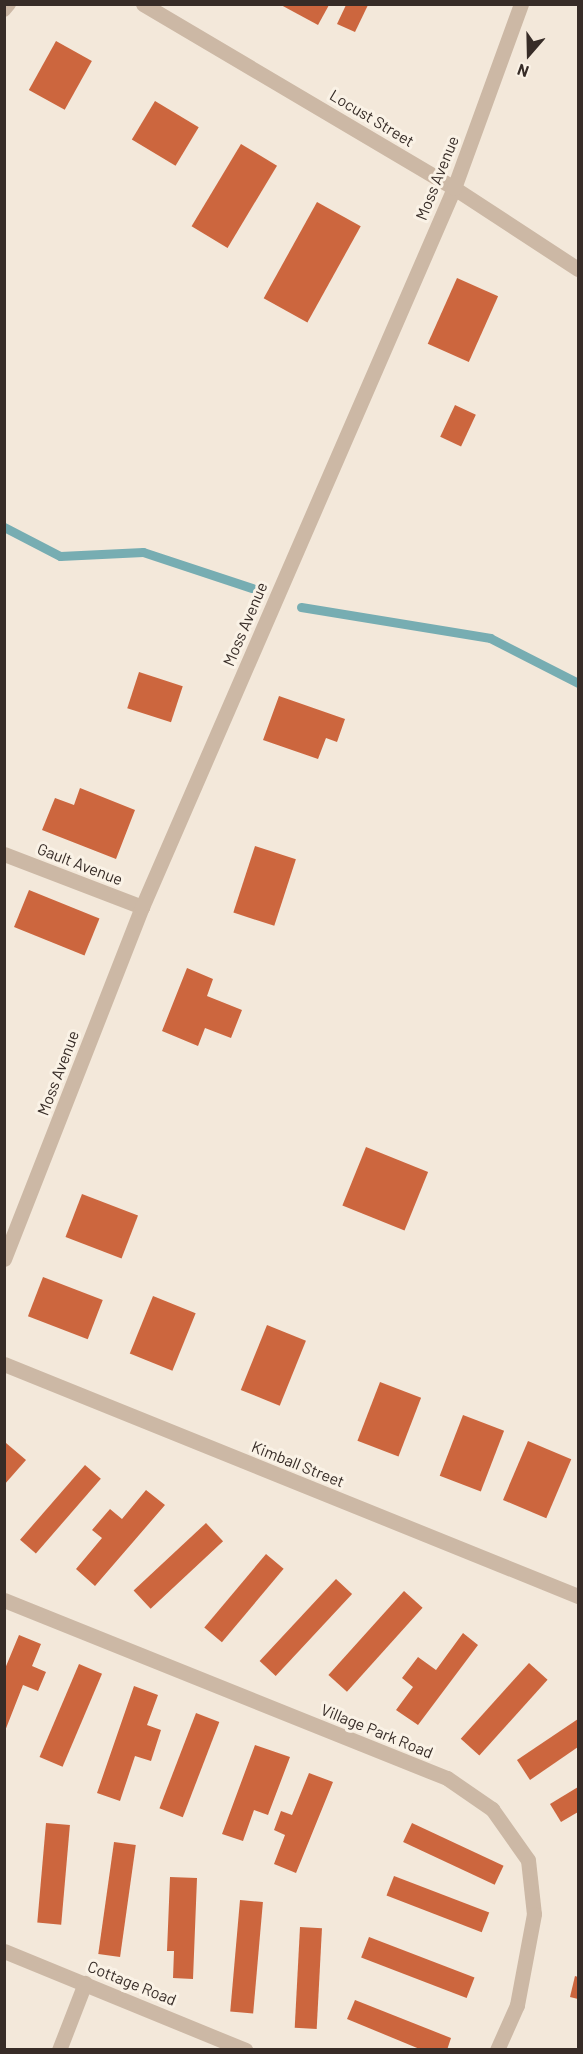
<!DOCTYPE html>
<style>
body{margin:0}
#map{position:relative;width:583px;height:2054px;overflow:hidden;background:#f3e8da;font-family:Barlow,sans-serif}
div>[style]{position:absolute}
.stream>*{height:9px;margin:-4.5px;padding:0 4.5px;transform-origin:4.5px;border-radius:4.5px;background:#77adb2}
.building>*{inset:0;background:#cc663e;transform-origin:0 0}
.lane>*{height:14px;margin:-7px;padding:0 7px;transform-origin:7px;border-radius:7px;background:#ccb8a5}
.street>*{height:15px;margin:-7.5px;padding:0 7.5px;transform-origin:7.5px;border-radius:7.5px;background:#ccb8a5}
span{translate:-50% -50%;white-space:nowrap;text-align:center;line-height:1.15;-webkit-text-stroke:6px #faf2e6;paint-order:stroke}
.street-label{font-size:16px;color:#372c27}
.frame{position:absolute;inset:0;border:6px solid #372c27;pointer-events:none}
.north{position:absolute;left:499px;top:24px;width:60px;height:60px;-webkit-text-stroke:4px #faf2e6;paint-order:stroke;rotate:200deg;font-size:16px;font-weight:700;line-height:24px;text-align:center;color:#372c27}
.north::after{content:'';display:block;margin:auto;width:21px;height:27px;background:#372c27;clip-path:polygon(50% 0,100% 100%,50% 72%,0 100%)}
</style>
<div id="map">
<div class="stream">
<i style="left:4px;top:527px;width:63px;rotate:27.4deg"></i>
<i style="left:60px;top:556px;width:83px;rotate:-2.8deg"></i>
<i style="left:143px;top:552px;width:115px;rotate:18.3deg"></i>
<i style="left:301px;top:607px;width:192px;rotate:9.3deg"></i>
<i style="left:490px;top:638px;width:99px;rotate:27.1deg"></i>
</div>
<div class="building">
<i style="clip-path:polygon(281px 5px,329px 5px,318px 25px)"></i>
<i style="clip-path:polygon(346px 5px,368px 5px,355px 32px,337px 24px)"></i>
<i style="left:56px;top:41px;width:41px;height:56px;rotate:29deg"></i>
<i style="left:155px;top:101px;width:51px;height:45px;rotate:31deg"></i>
<i style="left:241px;top:144px;width:42px;height:96px;rotate:31deg"></i>
<i style="left:317px;top:202px;width:50px;height:110px;rotate:29deg"></i>
<i style="left:457px;top:278px;width:45px;height:72px;rotate:24deg"></i>
<i style="left:455px;top:405px;width:23px;height:35px;rotate:25deg"></i>
<i style="left:139px;top:672px;width:46px;height:38px;rotate:18deg"></i>
<i style="clip-path:polygon(279px 696px,345px 719px,337px 742px,326px 738px,318px 759px,263px 740px)"></i>
<i style="clip-path:polygon(80px 788px,135px 810px,116px 859px,42px 830px,55px 798px,74px 805px)"></i>
<i style="left:255px;top:846px;width:43px;height:70px;rotate:18deg"></i>
<i style="left:29px;top:890px;width:76px;height:40px;rotate:22deg"></i>
<i style="clip-path:polygon(187px 968px,213px 979px,207px 996px,242px 1010px,231px 1038px,205px 1028px,198px 1046px,162px 1031px)"></i>
<i style="left:366px;top:1147px;width:67px;height:63px;rotate:22deg"></i>
<i style="left:82px;top:1194px;width:60px;height:46px;rotate:21deg"></i>
<i style="left:43px;top:1277px;width:64px;height:42px;rotate:21deg"></i>
<i style="left:153px;top:1296px;width:46px;height:62px;rotate:22deg"></i>
<i style="left:267px;top:1325px;width:42px;height:70px;rotate:22deg"></i>
<i style="left:380px;top:1382px;width:44px;height:63px;rotate:21deg"></i>
<i style="left:463px;top:1415px;width:44px;height:65px;rotate:21deg"></i>
<i style="left:528px;top:1441px;width:47px;height:64px;rotate:23deg"></i>
<i style="clip-path:polygon(6px 1443px,26px 1460px,4px 1485px,4px 1445px)"></i>
<i style="left:85px;top:1465px;width:21px;height:99px;rotate:41deg"></i>
<i style="clip-path:polygon(146px 1490px,165px 1505px,95px 1586px,76px 1569px,102px 1538px,92px 1530px,110px 1509px,122px 1519px)"></i>
<i style="left:206px;top:1523px;width:25px;height:99px;rotate:47deg"></i>
<i style="left:266px;top:1554px;width:23px;height:96px;rotate:40deg"></i>
<i style="left:336px;top:1579px;width:22px;height:112px;rotate:43deg"></i>
<i style="left:404px;top:1591px;width:25px;height:113px;rotate:42deg"></i>
<i style="clip-path:polygon(463px 1633px,478px 1645px,418px 1725px,396px 1710px,413px 1687px,402px 1678px,418px 1657px,436px 1670px)"></i>
<i style="clip-path:polygon(19px 1635px,41px 1644px,32px 1666px,46px 1672px,38px 1691px,23px 1685px,5px 1731px,4px 1671px)"></i>
<i style="left:529px;top:1663px;width:25px;height:102px;rotate:42deg"></i>
<i style="left:79px;top:1664px;width:25px;height:101px;rotate:23deg"></i>
<i style="clip-path:polygon(134px 1686px,158px 1695px,147px 1725px,161px 1730px,151px 1761px,135px 1756px,120px 1801px,97px 1793px)"></i>
<i style="left:196px;top:1713px;width:25px;height:102px;rotate:21deg"></i>
<i style="clip-path:polygon(578px 1719px,578px 1747px,530px 1780px,517px 1760px)"></i>
<i style="clip-path:polygon(255px 1745px,290px 1757px,268px 1815px,254px 1810px,243px 1841px,222px 1834px)"></i>
<i style="clip-path:polygon(309px 1773px,333px 1782px,296px 1873px,274px 1864px,285px 1835px,274px 1830px,281px 1811px,292px 1815px)"></i>
<i style="clip-path:polygon(578px 1787px,578px 1812px,561px 1822px,550px 1804px)"></i>
<i style="left:46px;top:1823px;width:24px;height:100px;rotate:5deg"></i>
<i style="left:412px;top:1823px;width:101px;height:21px;rotate:25deg"></i>
<i style="left:114px;top:1842px;width:22px;height:113px;rotate:8deg"></i>
<i style="left:394px;top:1876px;width:102px;height:21px;rotate:21deg"></i>
<i style="clip-path:polygon(170px 1877px,197px 1878px,193px 1979px,173px 1978px,174px 1951px,167px 1951px)"></i>
<i style="left:240px;top:1900px;width:23px;height:112px;rotate:5deg"></i>
<i style="left:300px;top:1927px;width:22px;height:101px;rotate:3deg"></i>
<i style="left:369px;top:1937px;width:113px;height:22px;rotate:21deg"></i>
<i style="clip-path:polygon(575px 1976px,578px 1977px,578px 1999px,570px 1997px)"></i>
<i style="clip-path:polygon(355px 2000px,451px 2038px,447px 2050px,422px 2050px,347px 2019px)"></i>
</div>
<div class="lane">
<i style="left:4px;top:10px;width:8px;rotate:-50deg"></i>
</div>
<div class="street">
<i style="left:143px;top:4px;width:361px;rotate:30.6deg"></i>
<i style="left:454px;top:188px;width:148px;rotate:33.2deg"></i>
<i style="left:4px;top:854px;width:148px;rotate:21deg"></i>
<i style="left:4px;top:1259px;width:378px;rotate:-68.6deg"></i>
<i style="left:142px;top:907px;width:784px;rotate:-66.54deg"></i>
<i style="left:454px;top:188px;width:196px;rotate:-70deg"></i>
<i style="left:4px;top:1364px;width:619px;rotate:22.01deg"></i>
<i style="left:4px;top:1600px;width:477px;rotate:21.9deg"></i>
<i style="left:447px;top:1778px;width:55px;rotate:34.6deg"></i>
<i style="left:492px;top:1809px;width:62px;rotate:54.8deg"></i>
<i style="left:528px;top:1860px;width:54px;rotate:83.7deg"></i>
<i style="left:534px;top:1914px;width:93px;rotate:100.6deg"></i>
<i style="left:517px;top:2005px;width:49px;rotate:114deg"></i>
<i style="left:4px;top:1951px;width:261px;rotate:22.3deg"></i>
<i style="left:59px;top:2050px;width:72px;rotate:-68.8deg"></i>
</div>
<div class="street-label">
<span style="left:372px;top:118px;rotate:31deg">Locust Street</span>
<span style="left:437px;top:178px;rotate:-68deg">Moss Avenue</span>
<span style="left:245px;top:624px;rotate:-67deg">Moss Avenue</span>
<span style="left:80px;top:864px;rotate:21deg">Gault Avenue</span>
<span style="left:58px;top:1073px;rotate:-69deg">Moss Avenue</span>
<span style="left:298px;top:1464px;rotate:22deg">Kimball Street</span>
<span style="left:377px;top:1731px;rotate:22deg">Village Park Road</span>
<span style="left:132px;top:1983px;rotate:22deg">Cottage Road</span>
</div>
<div class="frame"></div>
<div class="north">N</div>
</div>
